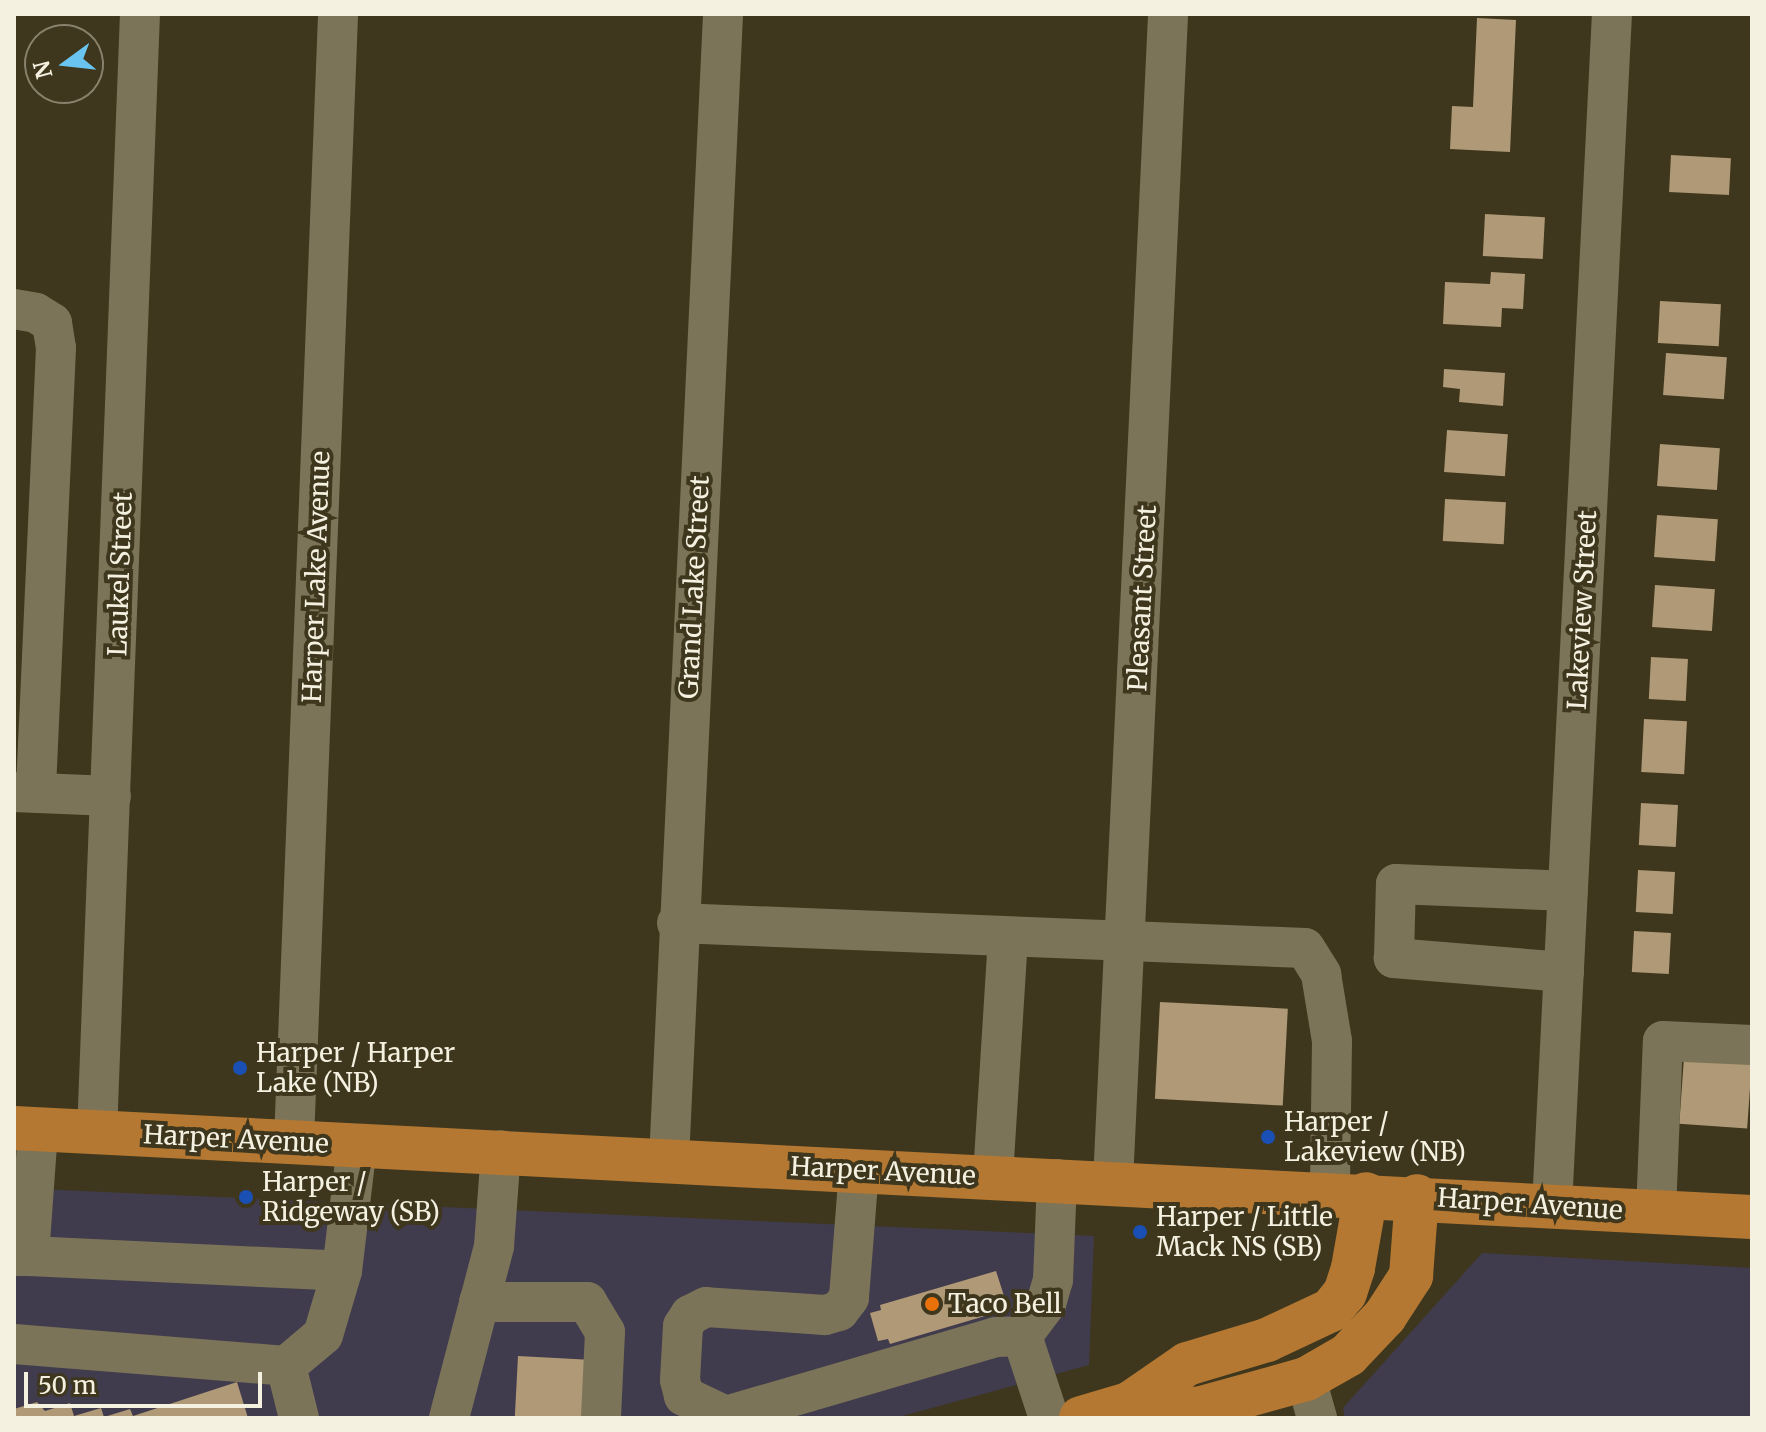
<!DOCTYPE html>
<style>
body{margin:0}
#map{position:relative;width:1766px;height:1432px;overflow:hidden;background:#3e371d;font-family:Merriweather,serif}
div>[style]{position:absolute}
.commercial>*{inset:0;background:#413c4d}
.building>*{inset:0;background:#b09976;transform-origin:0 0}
.minor>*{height:40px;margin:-20px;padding:0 20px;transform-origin:20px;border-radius:20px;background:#7c7458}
.major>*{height:44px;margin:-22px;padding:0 22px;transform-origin:22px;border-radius:22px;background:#b47832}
.dots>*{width:22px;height:22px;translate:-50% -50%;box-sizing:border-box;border:4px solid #3e371d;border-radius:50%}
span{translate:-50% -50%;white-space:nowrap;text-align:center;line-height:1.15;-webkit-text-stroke:8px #3e371d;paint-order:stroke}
.street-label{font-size:26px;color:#f5f1e1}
.poi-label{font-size:26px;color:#f5f1e1}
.left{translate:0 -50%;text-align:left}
.frame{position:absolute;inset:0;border:16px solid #f5f1e1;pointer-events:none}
.north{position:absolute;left:24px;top:24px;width:80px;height:80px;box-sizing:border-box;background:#3e371d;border:2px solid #87816b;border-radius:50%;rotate:255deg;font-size:22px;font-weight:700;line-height:32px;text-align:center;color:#f5f1e1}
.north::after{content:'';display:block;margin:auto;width:28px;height:36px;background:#69c4f0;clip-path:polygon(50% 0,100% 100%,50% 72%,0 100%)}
.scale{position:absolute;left:24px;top:1372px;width:238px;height:36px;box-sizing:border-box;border:4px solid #f5f1e1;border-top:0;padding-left:10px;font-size:24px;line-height:28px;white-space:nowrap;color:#f5f1e1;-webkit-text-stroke:6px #3e371d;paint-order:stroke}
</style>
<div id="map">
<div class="commercial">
<i style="clip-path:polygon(14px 1188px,1094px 1236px,1089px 1365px,895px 1418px,14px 1418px)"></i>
<i style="clip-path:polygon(1482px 1253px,1752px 1268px,1752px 1418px,1345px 1418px,1343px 1408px)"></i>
</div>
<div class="building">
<i style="clip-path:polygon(1477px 18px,1516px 20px,1510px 152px,1450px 149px,1452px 106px,1473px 107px)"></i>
<i style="left:1671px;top:155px;width:60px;height:37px;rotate:3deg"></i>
<i style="left:1485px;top:214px;width:60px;height:42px;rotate:3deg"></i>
<i style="clip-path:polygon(1491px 272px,1525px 274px,1523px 309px,1502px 308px,1501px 327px,1443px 324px,1445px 282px,1490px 284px)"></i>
<i style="left:1660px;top:301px;width:61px;height:42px;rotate:3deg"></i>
<i style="left:1666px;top:353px;width:61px;height:42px;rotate:4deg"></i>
<i style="clip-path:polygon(1444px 369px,1505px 373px,1503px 406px,1459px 402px,1460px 389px,1443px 387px)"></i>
<i style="left:1447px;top:430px;width:61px;height:42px;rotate:4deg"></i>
<i style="left:1660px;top:444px;width:60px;height:42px;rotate:4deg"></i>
<i style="left:1445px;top:499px;width:61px;height:42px;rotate:3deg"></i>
<i style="left:1657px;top:515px;width:61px;height:42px;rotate:4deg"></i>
<i style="left:1655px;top:585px;width:60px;height:42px;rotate:4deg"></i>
<i style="left:1651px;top:657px;width:37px;height:42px;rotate:3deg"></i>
<i style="left:1644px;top:719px;width:43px;height:53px;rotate:3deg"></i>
<i style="left:1641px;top:803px;width:37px;height:42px;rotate:3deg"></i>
<i style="left:1638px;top:870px;width:37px;height:42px;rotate:3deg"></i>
<i style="left:1634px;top:931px;width:37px;height:41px;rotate:3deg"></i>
<i style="left:1160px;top:1002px;width:128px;height:97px;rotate:3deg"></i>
<i style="left:1684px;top:1057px;width:68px;height:67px;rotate:4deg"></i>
<i style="clip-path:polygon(996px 1271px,1005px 1299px,982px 1306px,985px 1316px,890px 1344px,888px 1339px,878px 1341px,870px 1313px,881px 1310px,880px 1305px)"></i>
<i style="left:518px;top:1356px;width:75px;height:62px;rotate:3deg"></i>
<i style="clip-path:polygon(237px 1382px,248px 1418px,14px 1418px,14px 1409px,37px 1402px,45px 1411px,70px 1403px,74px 1416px,101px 1408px,104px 1417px,130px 1409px,133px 1416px)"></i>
</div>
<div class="minor">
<i style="left:14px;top:309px;width:22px;rotate:10deg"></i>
<i style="left:36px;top:313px;width:19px;rotate:32deg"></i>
<i style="left:52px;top:323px;width:25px;rotate:81deg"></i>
<i style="left:56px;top:348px;width:445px;rotate:92.6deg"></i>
<i style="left:14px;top:792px;width:97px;rotate:2.4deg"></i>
<i style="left:677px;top:923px;width:628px;rotate:2.28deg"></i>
<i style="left:1305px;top:948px;width:31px;rotate:58deg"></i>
<i style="left:1321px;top:974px;width:68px;rotate:80.7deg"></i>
<i style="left:1332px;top:1041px;width:151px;rotate:90.8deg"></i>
<i style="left:1564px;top:972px;width:171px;rotate:-175.3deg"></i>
<i style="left:1394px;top:958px;width:74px;rotate:-88.5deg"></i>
<i style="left:1396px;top:884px;width:172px;rotate:2.3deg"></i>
<i style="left:97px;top:1133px;width:1120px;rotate:-87.8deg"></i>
<i style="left:294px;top:1141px;width:1128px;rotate:-87.76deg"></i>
<i style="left:669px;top:1160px;width:1147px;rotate:-87.3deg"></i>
<i style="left:859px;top:1170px;width:128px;rotate:94.5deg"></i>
<i style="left:849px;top:1298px;width:16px;rotate:128deg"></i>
<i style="left:839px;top:1311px;width:15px;rotate:164deg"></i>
<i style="left:825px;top:1315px;width:119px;rotate:-176.2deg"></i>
<i style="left:706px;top:1307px;width:18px;rotate:153deg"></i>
<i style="left:690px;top:1315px;width:13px;rotate:122deg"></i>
<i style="left:683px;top:1326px;width:54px;rotate:93.2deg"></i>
<i style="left:680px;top:1380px;width:16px;rotate:76deg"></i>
<i style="left:684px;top:1396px;width:47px;rotate:25.5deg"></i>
<i style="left:726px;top:1416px;width:281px;rotate:-16.3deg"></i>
<i style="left:996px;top:1337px;width:26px;rotate:-2deg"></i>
<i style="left:993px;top:1176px;width:239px;rotate:-86.4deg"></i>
<i style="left:1113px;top:1182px;width:1169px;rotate:-87.3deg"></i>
<i style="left:1552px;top:1206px;width:1194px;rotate:-87.12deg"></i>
<i style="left:1656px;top:1212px;width:171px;rotate:-87.7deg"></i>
<i style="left:1663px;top:1041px;width:89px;rotate:2.6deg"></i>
<i style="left:14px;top:1256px;width:15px"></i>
<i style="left:29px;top:1256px;width:127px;rotate:-85.9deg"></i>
<i style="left:29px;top:1256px;width:313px;rotate:2.7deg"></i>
<i style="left:479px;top:1302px;width:108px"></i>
<i style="left:587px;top:1302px;width:35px;rotate:59deg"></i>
<i style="left:605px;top:1332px;width:86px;rotate:92.7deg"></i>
<i style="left:1022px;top:1336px;width:40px;rotate:-53deg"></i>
<i style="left:1046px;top:1304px;width:25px;rotate:-74deg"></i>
<i style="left:1053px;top:1280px;width:101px;rotate:-87.7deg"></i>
<i style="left:1022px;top:1336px;width:86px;rotate:71.8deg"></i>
<i style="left:14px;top:1344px;width:273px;rotate:4.6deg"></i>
<i style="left:1306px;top:1379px;width:41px;rotate:74.2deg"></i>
<i style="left:299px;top:1418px;width:54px;rotate:-104deg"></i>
<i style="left:286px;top:1366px;width:48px;rotate:-40deg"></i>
<i style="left:323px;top:1335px;width:67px;rotate:-73.5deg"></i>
<i style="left:342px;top:1271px;width:127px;rotate:-83.2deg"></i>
<i style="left:449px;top:1418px;width:178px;rotate:-75.3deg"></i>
<i style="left:494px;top:1246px;width:96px;rotate:-85.8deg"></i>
</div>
<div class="major">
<i style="left:14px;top:1128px;width:1740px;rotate:2.93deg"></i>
<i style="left:1129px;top:1404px;width:69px;rotate:4.1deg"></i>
<i style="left:1198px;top:1409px;width:112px;rotate:-15.5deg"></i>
<i style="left:1306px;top:1379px;width:48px;rotate:-29.7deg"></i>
<i style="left:1348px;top:1355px;width:54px;rotate:-46.5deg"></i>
<i style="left:1385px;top:1316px;width:48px;rotate:-57deg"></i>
<i style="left:1411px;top:1276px;width:80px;rotate:-85.7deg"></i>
<i style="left:1081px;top:1418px;width:50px;rotate:-16.3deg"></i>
<i style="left:1129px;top:1404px;width:70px;rotate:-34.6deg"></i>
<i style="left:1187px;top:1364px;width:84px;rotate:-16.7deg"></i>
<i style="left:1267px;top:1340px;width:71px;rotate:-25.1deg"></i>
<i style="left:1331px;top:1310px;width:22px;rotate:-51deg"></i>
<i style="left:1345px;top:1293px;width:26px;rotate:-72deg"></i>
<i style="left:1353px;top:1268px;width:75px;rotate:-80deg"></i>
</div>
<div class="dots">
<i style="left:240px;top:1068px;background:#1a4fb4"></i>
<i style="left:1268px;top:1137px;background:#1a4fb4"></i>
<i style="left:246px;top:1197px;background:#1a4fb4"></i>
<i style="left:1140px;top:1232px;background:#1a4fb4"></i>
<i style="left:932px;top:1304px;background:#e8710a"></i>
</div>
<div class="street-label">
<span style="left:120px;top:574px;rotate:-88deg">Laukel Street</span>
<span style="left:316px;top:577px;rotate:-88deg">Harper Lake Avenue</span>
<span style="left:694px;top:587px;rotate:-87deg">Grand Lake Street</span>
<span style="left:1142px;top:598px;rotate:-87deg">Pleasant Street</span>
<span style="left:1582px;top:610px;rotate:-87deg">Lakeview Street</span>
<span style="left:236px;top:1139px;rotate:3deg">Harper Avenue</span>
<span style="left:883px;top:1171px;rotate:3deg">Harper Avenue</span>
<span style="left:1530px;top:1204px;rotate:4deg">Harper Avenue</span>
</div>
<div class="poi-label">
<span class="left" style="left:256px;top:1068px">Harper / Harper<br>Lake (NB)</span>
<span class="left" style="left:1284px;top:1137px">Harper /<br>Lakeview (NB)</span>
<span class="left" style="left:262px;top:1197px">Harper /<br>Ridgeway (SB)</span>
<span class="left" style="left:1156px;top:1232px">Harper / Little<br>Mack NS (SB)</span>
<span class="left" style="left:948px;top:1304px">Taco Bell</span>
</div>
<div class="frame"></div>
<div class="north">N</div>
<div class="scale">50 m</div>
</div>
